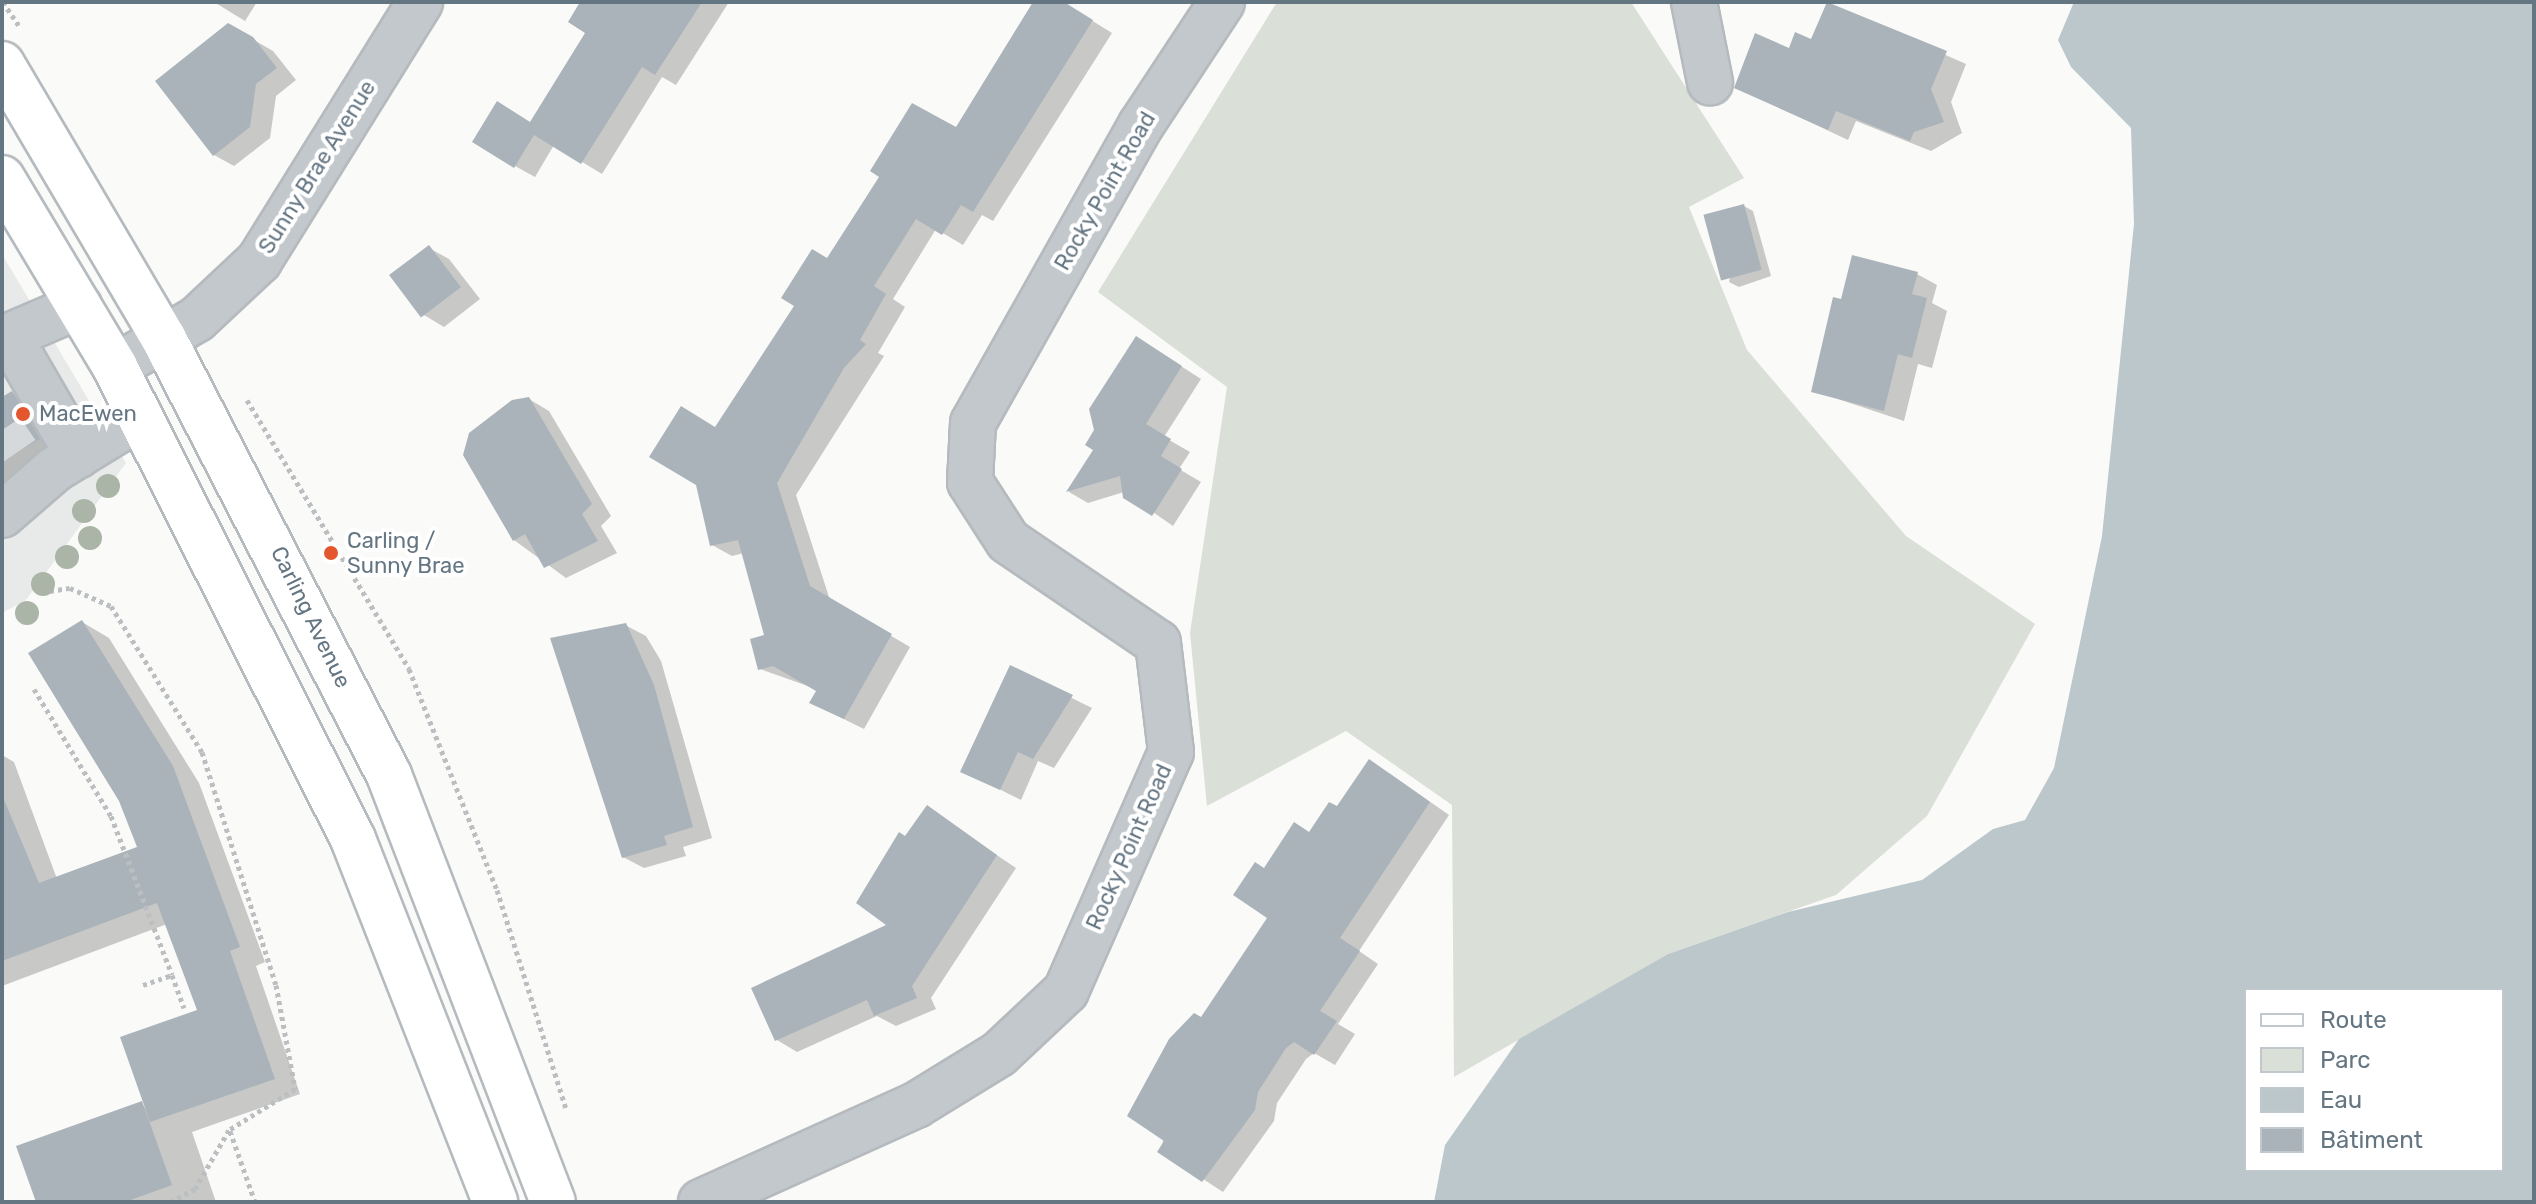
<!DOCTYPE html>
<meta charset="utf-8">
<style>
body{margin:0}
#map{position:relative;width:2536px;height:1204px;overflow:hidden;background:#fafaf8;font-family:Rubik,sans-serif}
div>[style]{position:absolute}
.built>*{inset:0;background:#e8e9e9}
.green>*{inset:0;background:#dadfd7}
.water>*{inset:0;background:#bbc7cb}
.shadow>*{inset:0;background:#0003}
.building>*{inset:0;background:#aab3b9;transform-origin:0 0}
.minor-tunnel>*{height:44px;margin-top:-22px;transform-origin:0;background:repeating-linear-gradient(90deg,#d5d9db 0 44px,transparent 0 66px)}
.path>*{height:5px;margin-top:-2.5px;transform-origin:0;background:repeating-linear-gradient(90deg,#bbbfc2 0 4px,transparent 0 8px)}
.roads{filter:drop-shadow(2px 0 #b5babe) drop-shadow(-2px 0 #b5babe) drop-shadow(0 2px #b5babe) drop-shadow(0 -2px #b5babe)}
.minor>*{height:44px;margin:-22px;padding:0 22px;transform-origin:22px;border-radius:22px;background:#c3c8cc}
.major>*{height:44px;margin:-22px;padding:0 22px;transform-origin:22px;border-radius:22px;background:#fff}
.trees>*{width:24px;height:24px;margin:-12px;border-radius:50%;background:#aab4a7}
.dots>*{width:22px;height:22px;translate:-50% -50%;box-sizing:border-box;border:4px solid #fff;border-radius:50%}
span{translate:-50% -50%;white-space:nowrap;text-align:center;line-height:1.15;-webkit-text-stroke:8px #fff;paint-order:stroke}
.street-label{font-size:22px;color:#657683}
.poi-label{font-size:22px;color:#657683}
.left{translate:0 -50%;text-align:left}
.frame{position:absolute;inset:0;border:4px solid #657683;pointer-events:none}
.legend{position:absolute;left:2244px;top:988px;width:260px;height:184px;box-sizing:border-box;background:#fff;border:2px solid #c1c8cd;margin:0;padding:10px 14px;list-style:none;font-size:24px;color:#657683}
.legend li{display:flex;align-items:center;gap:16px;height:40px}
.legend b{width:40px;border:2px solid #c1c8cd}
</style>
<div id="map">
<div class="built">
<i style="clip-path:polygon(2px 254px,126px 463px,26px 600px,2px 613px)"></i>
</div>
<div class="green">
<i style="clip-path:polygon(1277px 2px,1631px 2px,1744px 178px,1689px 207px,1747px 350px,1906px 536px,2035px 624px,1927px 816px,1836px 895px,1668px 954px,1454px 1077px,1452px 805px,1346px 731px,1207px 806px,1190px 633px,1227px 387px,1098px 292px)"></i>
</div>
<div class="water">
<i style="clip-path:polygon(evenodd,2074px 2px,2534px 2px,2534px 1202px,1434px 1202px,1445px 1145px,1519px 1039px,1668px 954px,1788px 912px,1922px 880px,1993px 829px,2025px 820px,2054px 768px,2102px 536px,2134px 224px,2131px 128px,2071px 67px,2058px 40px,2074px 2px,2246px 990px,2502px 990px,2502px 1170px,2246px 1170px,2246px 990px)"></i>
</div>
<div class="shadow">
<i style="clip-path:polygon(214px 2px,257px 2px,245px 21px)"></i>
<i style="clip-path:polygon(583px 2px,729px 2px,676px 85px,662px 77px,602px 174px,554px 145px,535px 177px,515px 166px,531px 124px,588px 32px)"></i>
<i style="clip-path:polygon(1036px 2px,1062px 2px,1112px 33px,993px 221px,982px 215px,963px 245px,936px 229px,893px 299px,905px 307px,878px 353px,884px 356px,796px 495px,830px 600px,910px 647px,864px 729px,811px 703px,819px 690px,760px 669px,766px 636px,744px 553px,732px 556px,712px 545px,716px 429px,828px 260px,956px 129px)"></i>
<i style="clip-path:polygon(1828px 3px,1966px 64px,1951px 102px,1962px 133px,1931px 151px,1856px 121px,1848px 140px,1736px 87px,1812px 42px)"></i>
<i style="clip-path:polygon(228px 25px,273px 51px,296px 80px,276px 96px,270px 138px,234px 166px,214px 155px)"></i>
<i style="clip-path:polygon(1744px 206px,1753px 211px,1771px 276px,1739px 287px,1729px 282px)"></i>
<i style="clip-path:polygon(429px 248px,449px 259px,480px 299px,444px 327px,424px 315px)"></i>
<i style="clip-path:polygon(1917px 274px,1937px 285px,1932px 303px,1947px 311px,1932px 368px,1918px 364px,1904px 421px,1814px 391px,1842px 301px)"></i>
<i style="clip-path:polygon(1156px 350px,1201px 379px,1164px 437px,1190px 452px,1179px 469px,1201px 482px,1173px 526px,1124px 492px,1088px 503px,1069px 492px)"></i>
<i style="clip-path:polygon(12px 393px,34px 406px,61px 452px,2px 488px,2px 399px)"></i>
<i style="clip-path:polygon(529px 399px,549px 411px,611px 516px,601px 526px,617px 553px,566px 578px,514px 540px)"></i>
<i style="clip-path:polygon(82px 622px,109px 638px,199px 783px,265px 962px,256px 966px,300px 1094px,192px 1132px,216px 1202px,38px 1202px,146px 1106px,200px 1011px,167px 924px,2px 986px,2px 755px,14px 762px,57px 879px,140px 849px)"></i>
<i style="clip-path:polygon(625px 625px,646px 636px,661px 661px,712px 838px,683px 847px,686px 856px,644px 868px,623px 857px)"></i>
<i style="clip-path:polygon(1011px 668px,1092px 708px,1054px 768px,1038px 761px,1021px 800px,963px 771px)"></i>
<i style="clip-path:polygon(1389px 773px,1449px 815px,1359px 951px,1378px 964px,1338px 1024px,1355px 1034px,1335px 1065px,1314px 1053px,1306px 1059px,1277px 1103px,1274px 1121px,1223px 1192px,1160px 1151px,1202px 1019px,1270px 917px,1265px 870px)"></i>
<i style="clip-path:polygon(927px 808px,1016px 868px,931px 998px,936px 1009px,896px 1026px,877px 1016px,797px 1052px,777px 1040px,890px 925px,906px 838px)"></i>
</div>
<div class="building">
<i style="clip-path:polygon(580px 2px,702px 2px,655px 75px,642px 67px,581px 164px,534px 135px,514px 168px,472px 142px,497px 101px,530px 122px,585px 33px,568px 22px)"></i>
<i style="clip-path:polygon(1033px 2px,1064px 2px,1093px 20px,973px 212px,961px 205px,942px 235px,916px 219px,874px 286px,886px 294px,860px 340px,866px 344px,844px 368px,777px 483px,810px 586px,892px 634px,844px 719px,809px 703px,816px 691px,773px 666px,758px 670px,750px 639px,764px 635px,738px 540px,710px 546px,696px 485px,649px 457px,681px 406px,715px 427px,794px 306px,781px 298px,812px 249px,827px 258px,879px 177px,870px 171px,912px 103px,956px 127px)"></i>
<i style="clip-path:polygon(1827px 2px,1947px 51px,1931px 89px,1944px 122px,1914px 132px,1910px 141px,1836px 111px,1828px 130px,1734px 88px,1755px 33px,1789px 48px,1795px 32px,1811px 39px)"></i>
<i style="clip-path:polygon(228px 23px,253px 37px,277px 68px,256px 84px,250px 127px,213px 156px,155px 81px)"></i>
<i style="left:1744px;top:204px;width:68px;height:42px;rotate:75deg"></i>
<i style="left:429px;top:245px;width:53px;height:50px;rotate:53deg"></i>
<i style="clip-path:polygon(1852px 255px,1918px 272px,1912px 294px,1927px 298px,1912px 358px,1898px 354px,1884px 411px,1811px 392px,1833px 297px,1841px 299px)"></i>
<i style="clip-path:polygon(1136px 336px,1182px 366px,1146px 424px,1171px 439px,1161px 456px,1182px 469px,1152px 516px,1123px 498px,1120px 476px,1066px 492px,1093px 450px,1085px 445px,1094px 430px,1089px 409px)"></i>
<i style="clip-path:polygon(12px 391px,40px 439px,2px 461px,2px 397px)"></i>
<i style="clip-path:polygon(529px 397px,592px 504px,582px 514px,598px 541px,544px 568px,525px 534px,513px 541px,463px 455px,469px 433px,512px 400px)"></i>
<i style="clip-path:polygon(82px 620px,173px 766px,240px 947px,230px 951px,275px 1079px,150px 1122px,120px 1037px,197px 1010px,157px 903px,2px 961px,2px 795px,39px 883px,137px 847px,119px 801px,28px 653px)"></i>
<i style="clip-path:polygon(626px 623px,654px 685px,693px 827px,664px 836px,667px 845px,622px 858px,550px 638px)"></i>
<i style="clip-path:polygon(1010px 665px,1073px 695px,1033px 759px,1018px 752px,1000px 790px,960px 772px)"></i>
<i style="clip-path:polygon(1369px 759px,1430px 802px,1340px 938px,1360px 951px,1320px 1011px,1337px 1021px,1314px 1055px,1294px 1042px,1286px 1048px,1258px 1092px,1255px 1110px,1202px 1182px,1157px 1152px,1164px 1141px,1127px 1116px,1169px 1039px,1194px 1013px,1201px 1017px,1267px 918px,1233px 895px,1255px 862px,1264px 868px,1294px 822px,1309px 832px,1329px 802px,1337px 806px)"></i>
<i style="clip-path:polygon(927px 805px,997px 855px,912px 986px,917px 998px,874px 1016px,867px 1000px,775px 1041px,751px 988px,886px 925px,856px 903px,899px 832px,905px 836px)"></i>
<i style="clip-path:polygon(142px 1101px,172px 1185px,125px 1202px,36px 1202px,16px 1146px)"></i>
</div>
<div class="minor-tunnel">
<i style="left:2px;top:430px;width:27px;rotate:56deg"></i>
</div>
<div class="path">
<i style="left:3px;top:2px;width:29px;rotate:56deg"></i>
<i style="left:247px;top:400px;width:314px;rotate:58.9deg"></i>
<i style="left:409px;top:669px;width:238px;rotate:68.3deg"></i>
<i style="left:497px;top:890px;width:230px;rotate:72.5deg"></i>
<i style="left:50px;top:591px;width:20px;rotate:-9deg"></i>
<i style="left:70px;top:588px;width:45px;rotate:23.7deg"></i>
<i style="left:111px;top:606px;width:172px;rotate:58.1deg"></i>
<i style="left:202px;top:752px;width:244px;rotate:72.4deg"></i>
<i style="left:276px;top:985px;width:106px;rotate:79.6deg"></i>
<i style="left:295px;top:1089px;width:78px;rotate:148.2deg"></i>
<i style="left:229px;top:1130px;width:68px;rotate:120deg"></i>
<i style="left:195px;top:1189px;width:27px;rotate:152deg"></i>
<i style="left:34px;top:689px;width:149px;rotate:58.8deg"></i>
<i style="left:111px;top:816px;width:170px;rotate:69deg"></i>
<i style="left:143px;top:985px;width:31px;rotate:-19deg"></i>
<i style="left:172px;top:975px;width:35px;rotate:70deg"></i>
<i style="left:230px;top:1131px;width:75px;rotate:70.6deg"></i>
</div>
<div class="roads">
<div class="minor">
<i style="left:1694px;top:2px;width:82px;rotate:78.7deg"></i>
<i style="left:9px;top:336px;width:138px;rotate:59.9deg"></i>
<i style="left:2px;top:339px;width:84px;rotate:-23.2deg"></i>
<i style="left:115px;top:367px;width:95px;rotate:-30.3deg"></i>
<i style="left:197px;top:319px;width:85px;rotate:-43.1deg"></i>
<i style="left:259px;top:261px;width:305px;rotate:-58.1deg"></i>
<i style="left:2px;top:515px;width:70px;rotate:-41deg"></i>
<i style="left:55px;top:469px;width:100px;rotate:-31.5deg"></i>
<i style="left:701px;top:1202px;width:236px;rotate:-24.3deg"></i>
<i style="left:916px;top:1105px;width:97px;rotate:-31.6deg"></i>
<i style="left:999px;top:1054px;width:92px;rotate:-43.2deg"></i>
<i style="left:1066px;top:991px;width:261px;rotate:-66.3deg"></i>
<i style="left:1171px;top:752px;width:110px;rotate:-96.8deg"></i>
<i style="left:1158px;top:643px;width:181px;rotate:-145.8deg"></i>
<i style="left:1008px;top:541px;width:70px;rotate:-122.8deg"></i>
<i style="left:970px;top:482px;width:59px;rotate:-87.1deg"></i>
<i style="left:973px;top:423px;width:342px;rotate:-60.6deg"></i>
<i style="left:1141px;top:125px;width:147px;rotate:-56.6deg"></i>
</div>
<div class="major">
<i style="left:2px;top:64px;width:319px;rotate:59.5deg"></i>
<i style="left:164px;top:339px;width:491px;rotate:62.7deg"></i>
<i style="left:389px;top:775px;width:457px;rotate:69deg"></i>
<i style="left:2px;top:178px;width:220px;rotate:59.1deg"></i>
<i style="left:115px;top:367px;width:529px;rotate:63.24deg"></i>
<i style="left:353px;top:839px;width:390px;rotate:68.6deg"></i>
</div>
</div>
<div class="trees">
<i style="left:108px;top:486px"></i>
<i style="left:84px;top:511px"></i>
<i style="left:90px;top:538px"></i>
<i style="left:67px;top:557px"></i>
<i style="left:43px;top:584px"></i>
<i style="left:27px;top:613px"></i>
</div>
<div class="dots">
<i style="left:23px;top:414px;background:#e4572e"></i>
<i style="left:331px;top:553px;background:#e4572e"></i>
</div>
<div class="street-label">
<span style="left:317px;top:167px;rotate:-58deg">Sunny Brae Avenue</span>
<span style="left:1105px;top:191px;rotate:-60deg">Rocky Point Road</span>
<span style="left:311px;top:617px;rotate:64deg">Carling Avenue</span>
<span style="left:1129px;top:847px;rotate:-66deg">Rocky Point Road</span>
</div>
<div class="poi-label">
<span class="left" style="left:39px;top:414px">MacEwen</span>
<span class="left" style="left:347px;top:553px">Carling /<br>Sunny Brae</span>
</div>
<div class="frame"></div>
<ul class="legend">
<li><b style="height:10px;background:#fff"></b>Route</li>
<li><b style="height:22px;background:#dadfd7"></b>Parc</li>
<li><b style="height:22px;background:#bbc7cb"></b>Eau</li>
<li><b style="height:22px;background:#aab3b9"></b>Bâtiment</li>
</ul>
</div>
